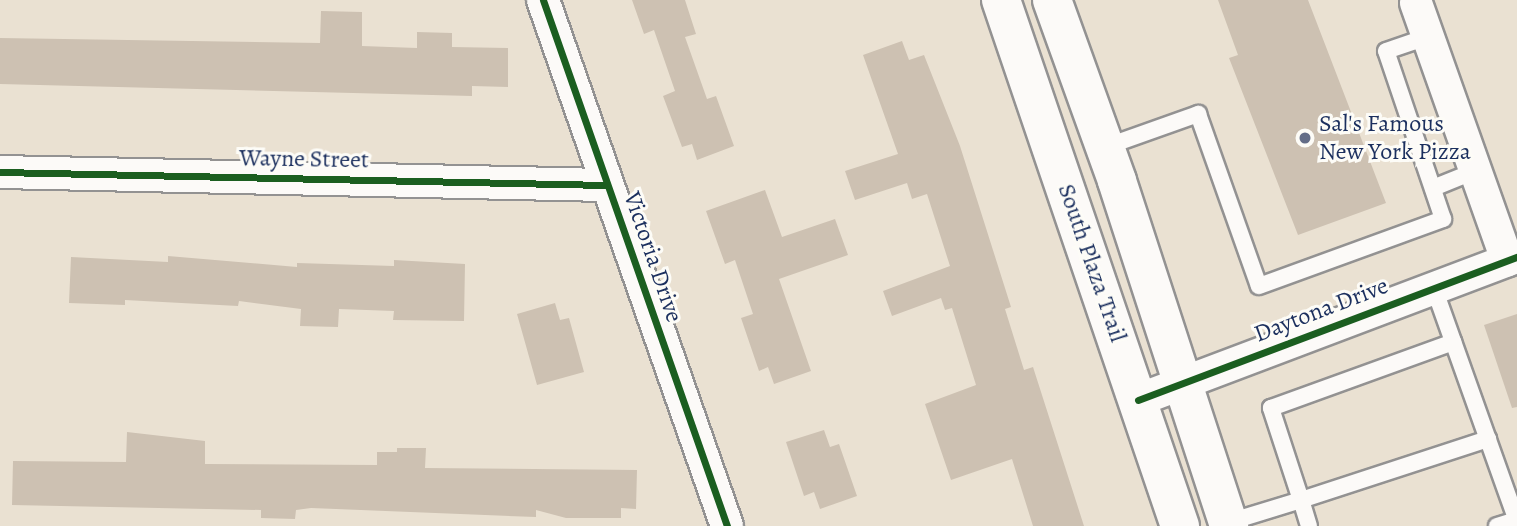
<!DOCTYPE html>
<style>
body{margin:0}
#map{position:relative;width:1517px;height:526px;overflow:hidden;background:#eae1d2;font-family:Alegreya,serif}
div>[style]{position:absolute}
.building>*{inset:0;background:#cdc1b2}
.roads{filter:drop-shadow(2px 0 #939292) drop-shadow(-2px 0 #939292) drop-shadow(0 2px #939292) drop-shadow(0 -2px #939292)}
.lane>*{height:16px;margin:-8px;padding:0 8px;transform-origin:8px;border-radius:8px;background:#fcfaf8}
.street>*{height:32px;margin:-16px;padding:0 16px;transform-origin:16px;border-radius:16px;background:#fcfaf8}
.secondary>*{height:38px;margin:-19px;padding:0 19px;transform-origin:19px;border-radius:19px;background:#fcfaf8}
.cycleway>*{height:7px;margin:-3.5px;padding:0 3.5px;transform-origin:3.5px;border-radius:3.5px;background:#1b5e20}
.dots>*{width:19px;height:19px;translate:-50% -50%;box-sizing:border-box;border:4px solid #fdfcf7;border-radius:50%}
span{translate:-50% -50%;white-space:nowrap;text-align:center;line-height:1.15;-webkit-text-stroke:6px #fdfcf7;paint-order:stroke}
.poi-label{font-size:24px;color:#1b2f5e}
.left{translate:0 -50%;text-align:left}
.street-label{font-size:24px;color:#1b2f5e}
</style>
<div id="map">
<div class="building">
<i style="clip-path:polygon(632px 0,685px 0,696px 34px,685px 37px,707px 99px,716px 96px,734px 146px,697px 160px,692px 144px,682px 147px,663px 96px,675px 91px,654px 30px,644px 34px)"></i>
<i style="clip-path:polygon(1218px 0,1308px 0,1386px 203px,1298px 235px,1229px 58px,1238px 55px)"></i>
<i style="clip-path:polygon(321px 11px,362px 12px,362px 46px,417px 48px,417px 32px,452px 33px,452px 47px,508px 48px,508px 87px,472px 86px,472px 96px,0 84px,0 38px,320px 43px)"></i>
<i style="clip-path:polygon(902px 41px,909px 60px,924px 55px,960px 146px,1011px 307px,1005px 309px,1024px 370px,1033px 367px,1084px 526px,1033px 526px,1012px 459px,951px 480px,925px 404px,976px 385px,952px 308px,945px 310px,941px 298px,892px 316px,883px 291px,950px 266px,927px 194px,912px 199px,907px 183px,855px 200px,845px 171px,898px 154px,863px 55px)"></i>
<i style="clip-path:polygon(765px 190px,782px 237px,835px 219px,848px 255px,779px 279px,811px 371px,774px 384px,768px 367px,759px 371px,741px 318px,753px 314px,735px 260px,725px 264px,706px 211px)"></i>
<i style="clip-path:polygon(168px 256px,297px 267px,297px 263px,394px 266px,394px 260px,465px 264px,464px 321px,393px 320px,394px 311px,339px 309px,338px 327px,300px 326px,301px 309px,239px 301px,238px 306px,125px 300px,125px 305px,69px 303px,71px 257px,168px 262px)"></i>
<i style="clip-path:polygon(555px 303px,560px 320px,569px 318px,584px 372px,537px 385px,517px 314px)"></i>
<i style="clip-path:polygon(1517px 314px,1517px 407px,1512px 408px,1484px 325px)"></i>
<i style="clip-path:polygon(824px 430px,830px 447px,839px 444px,857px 496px,820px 509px,814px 492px,804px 496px,786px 442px)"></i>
<i style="clip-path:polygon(127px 432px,205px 441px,205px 464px,377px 465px,377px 452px,397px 452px,397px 448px,426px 448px,425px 468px,637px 470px,636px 509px,621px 508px,621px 518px,566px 518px,536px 510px,536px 517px,311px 508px,296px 510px,295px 519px,261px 518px,261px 510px,12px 505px,13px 461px,126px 462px)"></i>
</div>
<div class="roads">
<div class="lane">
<i style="left:1105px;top:147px;width:99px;rotate:-19.5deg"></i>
<i style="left:1198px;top:114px;width:182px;rotate:70.5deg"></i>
<i style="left:1259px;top:286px;width:196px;rotate:-20deg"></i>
<i style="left:1443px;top:219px;width:177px;rotate:-108.7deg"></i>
<i style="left:1386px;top:51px;width:43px;rotate:-18.9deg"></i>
<i style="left:1433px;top:188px;width:45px;rotate:-22deg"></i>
<i style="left:1434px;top:288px;width:247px;rotate:70.4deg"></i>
<i style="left:1226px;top:523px;width:78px;rotate:-17deg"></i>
<i style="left:1301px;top:500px;width:97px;rotate:-108.1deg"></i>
<i style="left:1271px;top:408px;width:194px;rotate:-19.9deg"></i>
<i style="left:1309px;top:526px;width:27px;rotate:-107deg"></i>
<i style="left:1301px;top:500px;width:197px;rotate:-18.1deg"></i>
<i style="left:1497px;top:526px;width:21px;rotate:-17deg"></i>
</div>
<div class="street">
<i style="left:543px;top:0;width:557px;rotate:70.72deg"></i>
<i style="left:1416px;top:3px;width:273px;rotate:70.5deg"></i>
<i style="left:0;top:172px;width:607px;rotate:1.23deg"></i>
<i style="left:1138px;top:400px;width:405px;rotate:-20.7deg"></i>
</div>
<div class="secondary">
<i style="left:1001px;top:0;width:556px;rotate:71.21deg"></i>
<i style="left:1052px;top:0;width:192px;rotate:70.2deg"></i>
<i style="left:1117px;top:181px;width:363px;rotate:72deg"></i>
</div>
</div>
<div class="cycleway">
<i style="left:543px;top:0;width:557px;rotate:70.72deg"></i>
<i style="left:0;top:172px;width:607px;rotate:1.23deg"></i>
<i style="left:1138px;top:400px;width:405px;rotate:-20.7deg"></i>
</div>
<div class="dots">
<i style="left:1305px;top:138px;background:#636d87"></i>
</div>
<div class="poi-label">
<span class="left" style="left:1319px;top:138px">Sal's Famous<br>New York Pizza</span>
</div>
<div class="street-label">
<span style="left:304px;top:159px;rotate:1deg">Wayne Street</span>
<span style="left:653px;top:257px;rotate:71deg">Victoria Drive</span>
<span style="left:1092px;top:263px;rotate:71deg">South Plaza Trail</span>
<span style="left:1321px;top:310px;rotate:-21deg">Daytona Drive</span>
</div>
</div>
